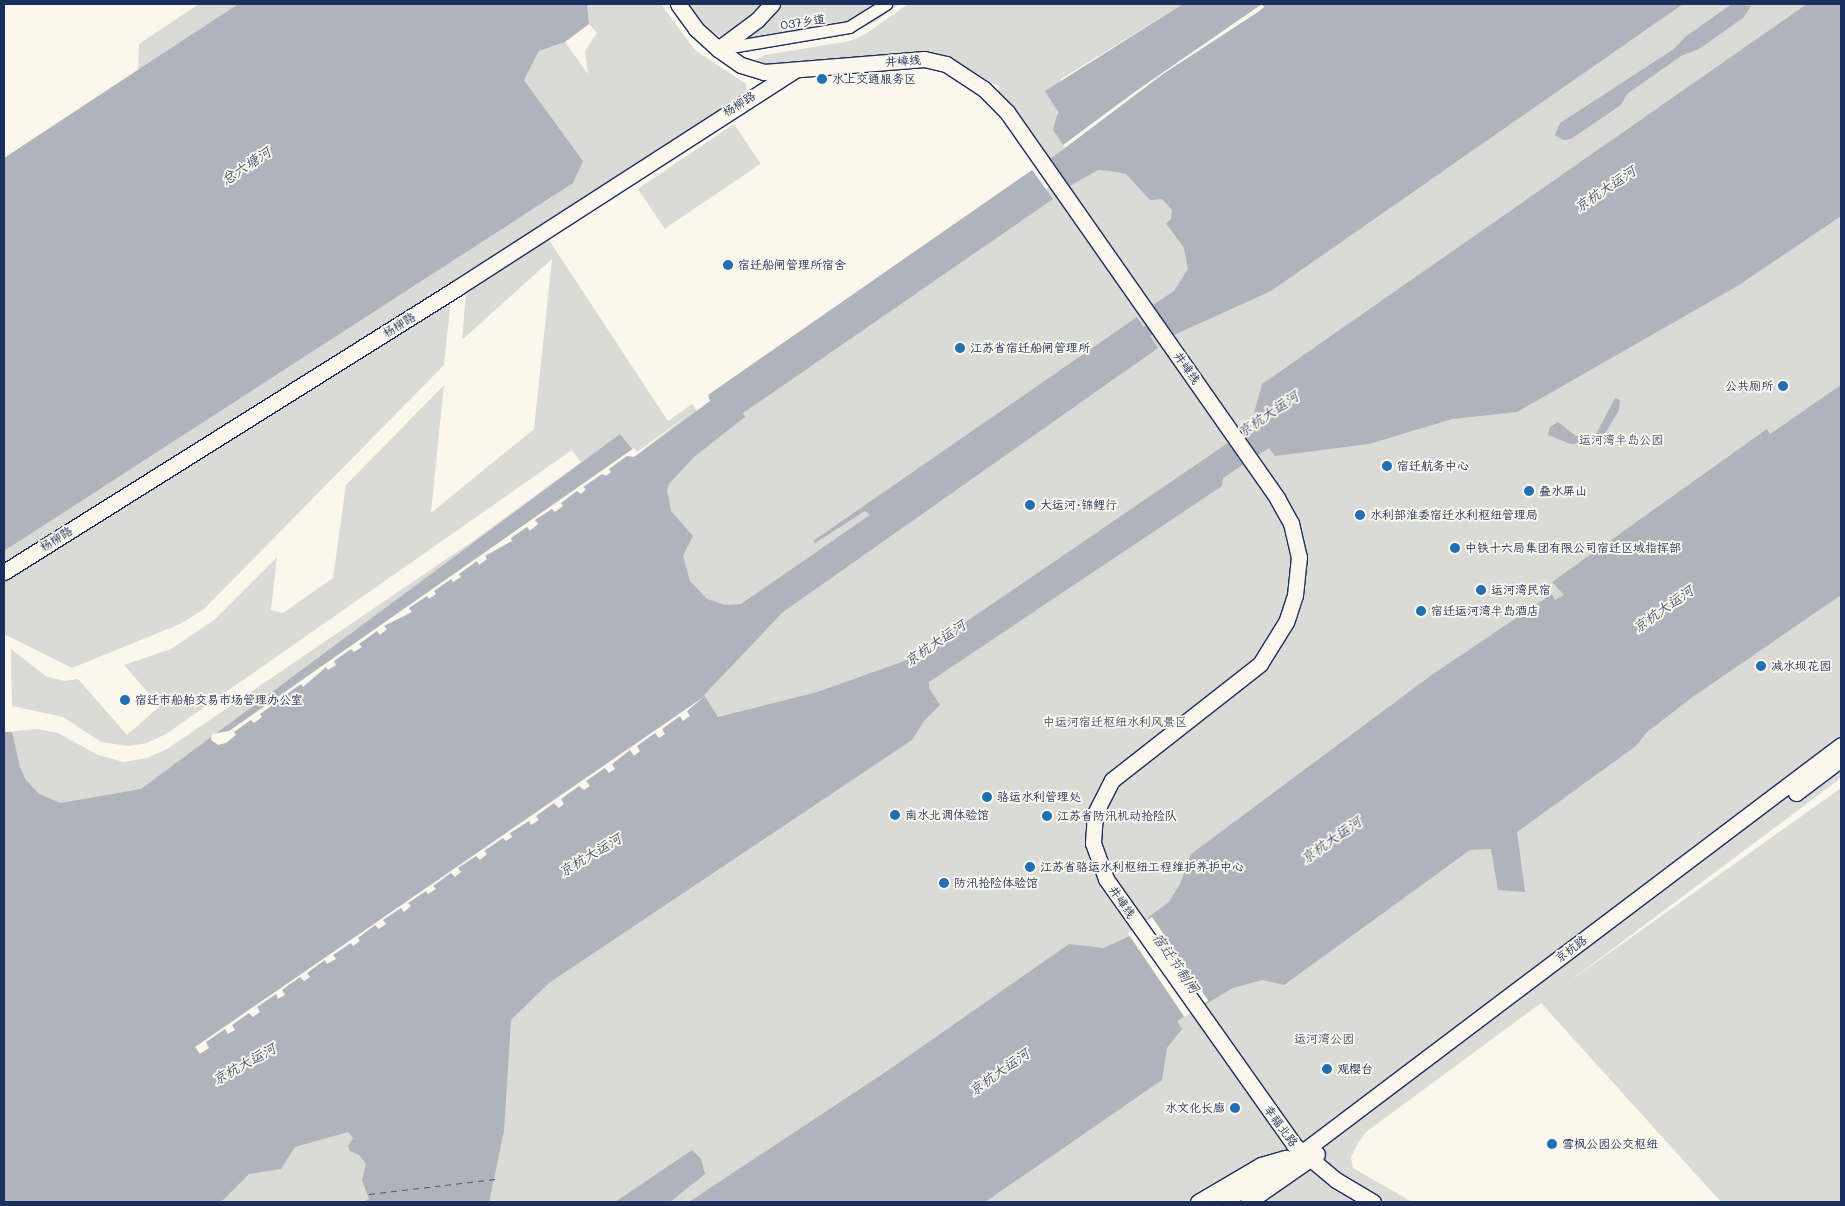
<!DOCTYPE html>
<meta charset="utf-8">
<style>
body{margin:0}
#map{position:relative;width:1845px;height:1206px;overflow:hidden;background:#fbf7ec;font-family:Mali,"LXGW WenKai TC",sans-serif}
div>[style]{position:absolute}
.green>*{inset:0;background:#dadad7;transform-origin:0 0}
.water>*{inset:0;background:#afb3bb}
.pier>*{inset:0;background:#fbf7ec;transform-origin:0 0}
.canal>*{height:11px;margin:-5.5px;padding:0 5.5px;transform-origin:5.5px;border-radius:5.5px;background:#afb3bb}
.ferry>*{height:1px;margin-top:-0.5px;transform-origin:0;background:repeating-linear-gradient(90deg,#47577a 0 6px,transparent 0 11px)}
.roads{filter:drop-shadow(1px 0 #1b2f5e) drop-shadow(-1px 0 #1b2f5e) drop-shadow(0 1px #1b2f5e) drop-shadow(0 -1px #1b2f5e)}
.street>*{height:11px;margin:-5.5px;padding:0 5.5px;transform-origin:5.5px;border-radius:5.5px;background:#fbf7ec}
.secondary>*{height:15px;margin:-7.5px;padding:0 7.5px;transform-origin:7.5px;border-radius:7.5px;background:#fbf7ec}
.dots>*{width:14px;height:14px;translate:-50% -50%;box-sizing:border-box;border:2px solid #fbf7ec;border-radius:50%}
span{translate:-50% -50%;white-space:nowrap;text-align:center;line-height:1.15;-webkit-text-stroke:4px #fbf7ec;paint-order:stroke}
.street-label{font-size:12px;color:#1b2f5e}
.poi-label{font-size:12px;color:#1b2f5e}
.left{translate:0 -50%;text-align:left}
.right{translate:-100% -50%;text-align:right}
.park-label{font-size:12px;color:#415176}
.water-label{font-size:14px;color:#47577a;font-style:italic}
.frame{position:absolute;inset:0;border:5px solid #1b2f5e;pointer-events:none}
</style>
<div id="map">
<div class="green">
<i style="clip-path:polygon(199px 4px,238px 4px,138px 70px,139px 44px)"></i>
<i style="clip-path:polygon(587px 4px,661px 4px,695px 50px,746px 84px,746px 94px,4px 567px,4px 551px,583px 161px,524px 80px,539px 51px,565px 42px,588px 74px,585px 51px,597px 33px,589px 24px)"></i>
<i style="clip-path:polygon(686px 4px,899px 4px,875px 22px,852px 32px,745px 52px,703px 26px)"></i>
<i style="clip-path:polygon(908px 4px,1183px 4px,1061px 79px,1056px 108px,1058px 119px,1053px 130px,1065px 148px,1047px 161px,997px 91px,1000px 87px,956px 63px,911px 53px,791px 66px,758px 64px,756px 60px,765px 55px,850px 41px,864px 35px)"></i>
<i style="clip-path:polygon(1315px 4px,1841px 4px,1841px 778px,1567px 983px,1841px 788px,1841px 1202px,1721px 1202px,1541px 1003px,1366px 1132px,1357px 1144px,1351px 1158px,1353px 1168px,1412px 1202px,4px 1202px,4px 732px,37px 729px,58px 733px,98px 755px,124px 762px,147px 758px,167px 749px,473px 541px,581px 462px,572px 450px,166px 734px,147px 743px,129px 746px,101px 742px,63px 717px,12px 706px,11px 649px,47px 677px,65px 681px,78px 679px,127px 735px,160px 706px,124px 665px,171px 649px,214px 620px,277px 557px,271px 610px,283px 613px,333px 578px,346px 485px,444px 385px,431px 513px,534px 429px,552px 259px,462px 340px,466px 292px,549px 240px,668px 421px,692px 404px,706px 423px)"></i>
<i style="left:734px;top:124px;width:48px;height:116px;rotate:56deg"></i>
<i style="clip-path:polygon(451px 299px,444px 365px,204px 609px,180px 624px,72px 668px,4px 634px,4px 579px)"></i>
</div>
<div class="water">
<i style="clip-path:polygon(238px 4px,587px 4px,589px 24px,565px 42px,539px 51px,524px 80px,583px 161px,573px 183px,4px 551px,4px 158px)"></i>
<i style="clip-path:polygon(1183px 4px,1683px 4px,1271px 291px,1174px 335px,1153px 305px,1174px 291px,1188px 269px,1184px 248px,1166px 223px,1171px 219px,1172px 210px,1162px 199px,1150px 200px,1126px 174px,1111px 171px,1098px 170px,1066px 188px,1047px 161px,1065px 148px,1053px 130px,1058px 112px,1045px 91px)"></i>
<i style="clip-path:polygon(1732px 4px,1751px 6px,1743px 18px,1699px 49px,1681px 56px,1627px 94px,1621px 105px,1571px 139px,1563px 140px,1555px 135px,1560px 123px,1674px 49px,1685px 37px)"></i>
<i style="clip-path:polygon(1807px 4px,1841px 4px,1841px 216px,1739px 285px,1517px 412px,1452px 419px,1369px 444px,1275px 456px,1269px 448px,1223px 478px,1222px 486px,929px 682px,929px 688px,940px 705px,924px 721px,912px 740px,549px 983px,511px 1020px,504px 1131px,489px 1202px,364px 1202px,369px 1199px,362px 1180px,366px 1164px,359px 1155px,350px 1151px,348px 1146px,353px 1138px,348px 1132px,295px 1147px,281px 1169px,249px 1174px,221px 1202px,4px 1202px,4px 732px,12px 732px,20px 767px,26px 780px,39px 794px,61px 803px,141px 789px,620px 434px,637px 455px,710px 401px,708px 395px,1032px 170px,1053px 199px,743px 413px,745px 417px,694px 457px,669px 484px,667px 491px,671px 511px,693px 536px,683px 556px,690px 581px,707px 599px,725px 605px,741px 604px,870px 515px,865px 511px,815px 543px,813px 541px,1137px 317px,1158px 348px,783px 612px,704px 695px,718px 717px,817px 692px,913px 658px,1241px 434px,1251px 424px,1262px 384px)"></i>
<i style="clip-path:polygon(1841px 385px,1841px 595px,1694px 696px,1647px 732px,1636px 746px,1517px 832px,1525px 892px,1498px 890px,1491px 849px,1470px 850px,1284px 985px,1262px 980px,1233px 988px,1177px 1021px,1182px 1029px,1167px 1048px,1162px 1080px,985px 1202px,689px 1202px,890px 1069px,1069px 944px,1104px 948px,1136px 933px,1150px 916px,1169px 902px,1180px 884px,1191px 854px,1433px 674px,1552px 594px,1555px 600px,1564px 595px,1552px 582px,1767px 429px,1770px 434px)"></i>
<i style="clip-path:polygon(1615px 398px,1620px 400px,1619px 410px,1600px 442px,1571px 444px,1548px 435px,1550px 427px,1558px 422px,1576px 436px,1595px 436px)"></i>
<i style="clip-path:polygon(692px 1150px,701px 1159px,705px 1174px,670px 1202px,615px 1202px)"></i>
</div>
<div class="pier">
<i style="clip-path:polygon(1262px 4px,1264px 7px,1258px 12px,1163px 74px,1065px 148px,1063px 145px,1136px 91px)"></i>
<i style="clip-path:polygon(692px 412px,634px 457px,627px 456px,609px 469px,611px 472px,606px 476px,602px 474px,583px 487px,586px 489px,581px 494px,577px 491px,561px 503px,563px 506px,555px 512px,552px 509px,535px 520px,538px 524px,530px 531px,527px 527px,511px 538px,512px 541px,485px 556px,487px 559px,479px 565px,477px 561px,459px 574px,461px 577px,453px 582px,451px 579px,434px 591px,436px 594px,429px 599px,427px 596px,409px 608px,412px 612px,384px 626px,387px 629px,380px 635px,377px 631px,359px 644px,362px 647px,354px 652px,351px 649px,334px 661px,336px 665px,328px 670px,326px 667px,303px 687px,301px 684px,284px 696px,286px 700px,280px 704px,277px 702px,260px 714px,262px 717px,254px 723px,251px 720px,234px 732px,236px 735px,226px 743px,218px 745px,211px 740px,212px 734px,229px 731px,634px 448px,637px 452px)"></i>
<i style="clip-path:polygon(705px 696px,687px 711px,690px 716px,683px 721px,680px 716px,662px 729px,665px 734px,659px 738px,655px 733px,637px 746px,640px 751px,634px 756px,630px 750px,612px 764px,615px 769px,609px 773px,605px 768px,586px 781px,590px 786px,584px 790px,579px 786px,561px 799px,564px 804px,559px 808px,554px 803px,536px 816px,539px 820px,531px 825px,529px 821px,510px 833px,512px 837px,506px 841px,503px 838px,484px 851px,487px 854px,480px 860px,476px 856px,458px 868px,461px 872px,455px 877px,451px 873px,433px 886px,436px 889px,428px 894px,426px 891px,408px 903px,411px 906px,404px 912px,401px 908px,383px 920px,386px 924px,379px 929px,375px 925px,358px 938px,360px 941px,353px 946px,351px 943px,333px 955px,336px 959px,327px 964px,325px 960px,307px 973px,310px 977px,304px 981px,300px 977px,282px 990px,285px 995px,278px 999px,276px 994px,257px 1007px,260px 1012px,253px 1017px,249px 1013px,232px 1025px,235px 1030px,228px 1034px,225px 1029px,206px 1042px,209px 1048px,200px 1054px,195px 1047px)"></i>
<i style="left:1152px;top:917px;width:101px;height:29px;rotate:56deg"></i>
</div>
<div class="canal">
<i style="left:1134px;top:340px;width:52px;rotate:-35.5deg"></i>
</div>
<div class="ferry">
<i style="left:369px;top:1194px;width:127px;rotate:-6.8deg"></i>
</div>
<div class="roads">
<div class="street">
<i style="left:719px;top:49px;width:132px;rotate:-9.6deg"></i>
<i style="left:849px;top:27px;width:44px;rotate:-31.9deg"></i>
</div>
<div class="secondary">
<i style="left:678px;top:4px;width:31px;rotate:54deg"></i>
<i style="left:696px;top:29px;width:30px;rotate:42deg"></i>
<i style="left:718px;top:49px;width:28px;rotate:35deg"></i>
<i style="left:741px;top:65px;width:24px;rotate:17deg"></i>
<i style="left:764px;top:72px;width:161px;rotate:-4.6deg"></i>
<i style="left:924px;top:59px;width:23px;rotate:13deg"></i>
<i style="left:946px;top:64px;width:45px;rotate:33.3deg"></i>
<i style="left:984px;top:89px;width:33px;rotate:45deg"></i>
<i style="left:1007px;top:112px;width:471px;rotate:55deg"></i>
<i style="left:1277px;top:498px;width:29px;rotate:61deg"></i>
<i style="left:1291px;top:523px;width:35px;rotate:77deg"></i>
<i style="left:1299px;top:557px;width:38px;rotate:96deg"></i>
<i style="left:1295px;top:595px;width:28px;rotate:108deg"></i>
<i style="left:1286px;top:622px;width:49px;rotate:121.8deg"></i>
<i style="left:1260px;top:664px;width:188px;rotate:141.9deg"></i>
<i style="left:1112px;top:780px;width:38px;rotate:117deg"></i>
<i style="left:1095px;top:814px;width:29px;rotate:94deg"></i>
<i style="left:1093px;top:843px;width:38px;rotate:70deg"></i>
<i style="left:1106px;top:879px;width:326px;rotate:54.7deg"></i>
<i style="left:1294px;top:1145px;width:55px;rotate:39.8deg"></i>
<i style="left:1336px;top:1180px;width:43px;rotate:30.7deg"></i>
<i style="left:718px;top:49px;width:49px;rotate:-36.6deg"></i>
<i style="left:757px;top:20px;width:22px;rotate:-47deg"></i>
<i style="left:4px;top:572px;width:535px;rotate:-32.08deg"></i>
<i style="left:457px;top:288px;width:399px;rotate:-32.8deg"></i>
<i style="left:1796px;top:793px;width:56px;rotate:-37.1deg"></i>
<i style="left:1198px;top:1202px;width:73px;rotate:-30.4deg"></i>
<i style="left:1261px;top:1165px;width:26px;rotate:-16deg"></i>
<i style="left:1223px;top:1202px;width:92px;rotate:-32.1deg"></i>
<i style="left:1301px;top:1153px;width:677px;rotate:-37.07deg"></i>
<i style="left:1248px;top:1202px;width:84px;rotate:-34.8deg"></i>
</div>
</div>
<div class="dots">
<i style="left:822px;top:79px;background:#1f6fb2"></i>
<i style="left:728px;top:265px;background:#1f6fb2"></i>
<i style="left:960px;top:348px;background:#1f6fb2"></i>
<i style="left:1783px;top:386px;background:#1f6fb2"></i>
<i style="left:1387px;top:466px;background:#1f6fb2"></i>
<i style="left:1529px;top:491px;background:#1f6fb2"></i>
<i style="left:1030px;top:505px;background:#1f6fb2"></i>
<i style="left:1360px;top:515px;background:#1f6fb2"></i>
<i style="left:1455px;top:548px;background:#1f6fb2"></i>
<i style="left:1481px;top:590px;background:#1f6fb2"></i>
<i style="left:1421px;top:611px;background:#1f6fb2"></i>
<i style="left:1761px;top:666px;background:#1f6fb2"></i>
<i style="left:125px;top:700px;background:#1f6fb2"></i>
<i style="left:987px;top:797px;background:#1f6fb2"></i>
<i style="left:895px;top:815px;background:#1f6fb2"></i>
<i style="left:1047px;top:816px;background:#1f6fb2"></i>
<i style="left:1030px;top:867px;background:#1f6fb2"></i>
<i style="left:944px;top:883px;background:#1f6fb2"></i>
<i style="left:1327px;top:1069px;background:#1f6fb2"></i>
<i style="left:1235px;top:1108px;background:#1f6fb2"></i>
<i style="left:1552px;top:1144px;background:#1f6fb2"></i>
</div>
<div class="street-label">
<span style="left:803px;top:22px;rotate:-9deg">037乡道</span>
<span style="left:903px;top:61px;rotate:-4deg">井嶂线</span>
<span style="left:739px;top:104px;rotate:-32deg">杨柳路</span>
<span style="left:399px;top:325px;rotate:-32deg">杨柳路</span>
<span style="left:1187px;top:368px;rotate:55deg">井嶂线</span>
<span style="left:56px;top:539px;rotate:-32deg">杨柳路</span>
<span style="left:1122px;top:902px;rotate:55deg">井嶂线</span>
<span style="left:1571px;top:949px;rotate:-37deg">京杭路</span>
<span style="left:1281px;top:1126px;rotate:54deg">幸福北路</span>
</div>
<div class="poi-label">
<span class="left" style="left:832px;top:79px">水上交通服务区</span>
<span class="left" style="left:738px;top:265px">宿迁船闸管理所宿舍</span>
<span class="left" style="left:970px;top:348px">江苏省宿迁船闸管理所</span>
<span class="right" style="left:1773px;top:386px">公共厕所</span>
<span class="left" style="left:1397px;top:466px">宿迁航务中心</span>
<span class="left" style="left:1539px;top:491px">叠水屏山</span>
<span class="left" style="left:1040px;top:505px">大运河·锦鲤行</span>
<span class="left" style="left:1370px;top:515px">水利部淮委宿迁水利枢纽管理局</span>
<span class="left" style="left:1465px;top:548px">中铁十六局集团有限公司宿迁区域指挥部</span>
<span class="left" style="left:1491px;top:590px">运河湾民宿</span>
<span class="left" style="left:1431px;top:611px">宿迁运河湾半岛酒店</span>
<span class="left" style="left:1771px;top:666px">减水坝花园</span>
<span class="left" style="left:135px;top:700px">宿迁市船舶交易市场管理办公室</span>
<span class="left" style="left:997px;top:797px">骆运水利管理处</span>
<span class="left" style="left:905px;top:815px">南水北调体验馆</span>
<span class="left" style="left:1057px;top:816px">江苏省防汛机动抢险队</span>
<span class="left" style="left:1040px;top:867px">江苏省骆运水利枢纽工程维护养护中心</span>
<span class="left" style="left:954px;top:883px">防汛抢险体验馆</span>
<span class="left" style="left:1337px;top:1069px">观樱台</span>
<span class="right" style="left:1225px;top:1108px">水文化长廊</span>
<span class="left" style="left:1562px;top:1144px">雪枫公园公交枢纽</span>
</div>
<div class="park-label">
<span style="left:1621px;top:440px">运河湾半岛公园</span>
<span style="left:1115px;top:722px">中运河宿迁枢纽水利风景区</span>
<span style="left:1324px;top:1039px">运河湾公园</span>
</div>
<div class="water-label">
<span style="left:246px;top:166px;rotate:-34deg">总六塘河</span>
<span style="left:1605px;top:189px;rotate:-34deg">京杭大运河</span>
<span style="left:1268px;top:414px;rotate:-34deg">京杭大运河</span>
<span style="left:1663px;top:609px;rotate:-35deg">京杭大运河</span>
<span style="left:935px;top:643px;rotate:-34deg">京杭大运河</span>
<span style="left:1331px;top:840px;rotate:-35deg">京杭大运河</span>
<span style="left:590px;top:855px;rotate:-31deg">京杭大运河</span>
<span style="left:1176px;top:963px;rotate:55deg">宿迁节制闸</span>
<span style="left:244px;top:1064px;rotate:-29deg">京杭大运河</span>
<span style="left:999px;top:1072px;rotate:-35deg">京杭大运河</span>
</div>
<div class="frame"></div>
</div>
